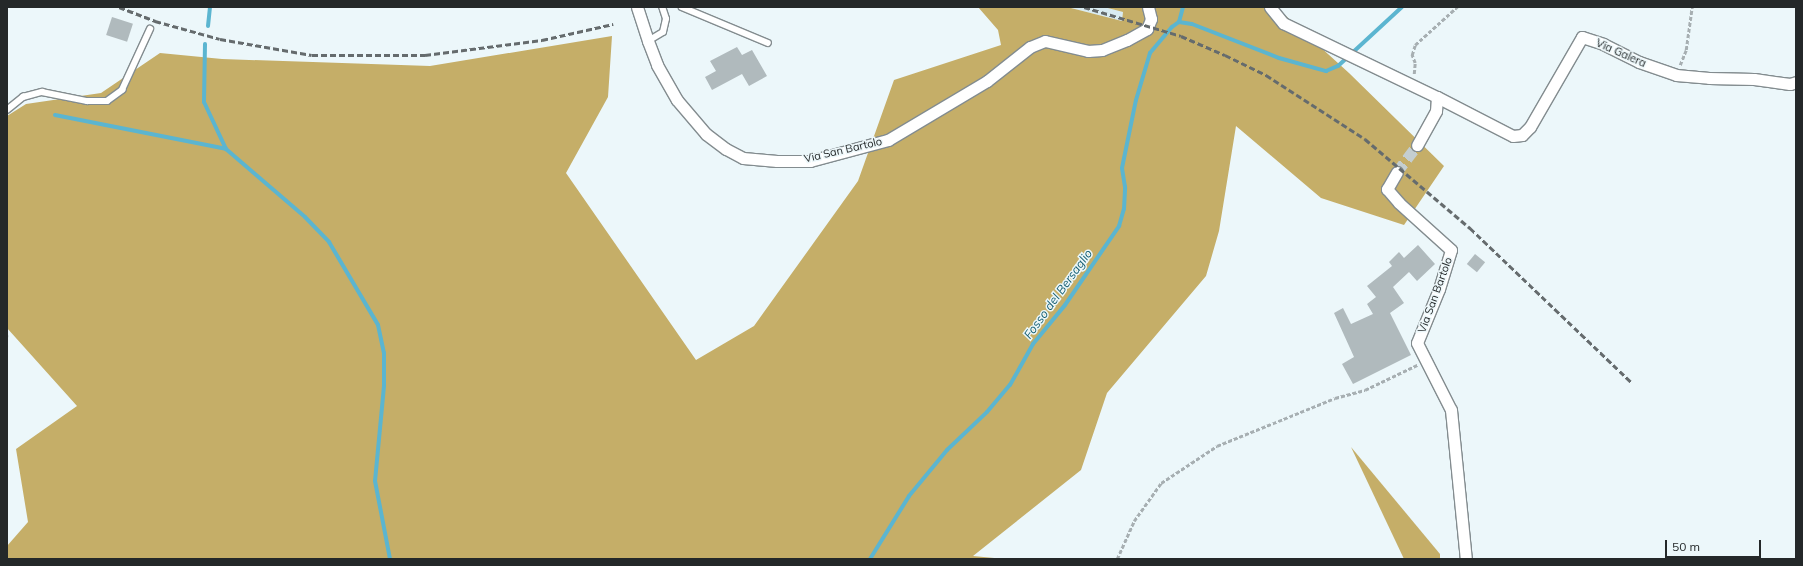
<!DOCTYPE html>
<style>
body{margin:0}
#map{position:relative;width:1803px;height:566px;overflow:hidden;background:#ecf7fa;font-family:Mulish,sans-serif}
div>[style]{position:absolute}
.built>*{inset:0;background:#d9ecf2}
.forest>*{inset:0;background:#c5ae68}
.stream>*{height:4px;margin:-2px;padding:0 2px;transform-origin:2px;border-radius:2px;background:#5bb5d0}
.building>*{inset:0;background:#b0babd;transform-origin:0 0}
.street-tunnel>*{height:11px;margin-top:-5.5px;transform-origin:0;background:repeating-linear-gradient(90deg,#c4ced0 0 11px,transparent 0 16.5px)}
.path>*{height:2.5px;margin-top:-1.25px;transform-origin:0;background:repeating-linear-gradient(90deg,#a7afb2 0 4px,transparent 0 6px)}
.roads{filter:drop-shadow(1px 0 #838c8f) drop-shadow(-1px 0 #838c8f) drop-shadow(0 1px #838c8f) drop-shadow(0 -1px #838c8f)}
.lane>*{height:5.5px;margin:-2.75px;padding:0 2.75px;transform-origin:2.75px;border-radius:2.75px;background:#fff}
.street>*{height:11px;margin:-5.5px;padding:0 5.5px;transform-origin:5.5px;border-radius:5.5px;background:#fff}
.rail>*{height:3px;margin-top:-1.5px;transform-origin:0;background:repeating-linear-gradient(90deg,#656b6d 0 6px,transparent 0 9px)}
span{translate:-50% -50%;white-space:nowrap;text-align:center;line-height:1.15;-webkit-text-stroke:3px #ecf7fa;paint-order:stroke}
.street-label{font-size:11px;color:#242829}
.water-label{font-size:12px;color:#125c6f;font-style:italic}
.frame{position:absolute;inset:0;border:8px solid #242829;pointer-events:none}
.scale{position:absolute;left:1665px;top:540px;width:96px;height:18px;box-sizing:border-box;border:2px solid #242829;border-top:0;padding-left:5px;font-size:12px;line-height:14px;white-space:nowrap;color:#242829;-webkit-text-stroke:3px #ecf7fa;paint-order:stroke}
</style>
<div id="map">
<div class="built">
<i style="clip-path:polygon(1067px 7px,1104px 7px,1123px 12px,1122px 21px)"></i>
</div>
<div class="forest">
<i style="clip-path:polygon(978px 7px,1067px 7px,1122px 21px,1123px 12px,1104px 7px,1276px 7px,1349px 73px,1444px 166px,1404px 225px,1321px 198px,1236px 126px,1219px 231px,1206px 276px,1107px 393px,1081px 470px,973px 556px,1005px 559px,7px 559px,7px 546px,28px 522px,16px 449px,77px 406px,7px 328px,7px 116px,26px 104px,101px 93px,160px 53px,222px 59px,430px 66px,612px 36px,608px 97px,566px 173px,696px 360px,754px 326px,858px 181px,894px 80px,1001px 45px,998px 30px)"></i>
<i style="clip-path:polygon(1351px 447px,1440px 554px,1440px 559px,1404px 559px)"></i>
</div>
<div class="stream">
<i style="left:1179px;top:22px;width:13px;rotate:9deg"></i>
<i style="left:1192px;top:24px;width:93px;rotate:21.3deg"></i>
<i style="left:1279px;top:58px;width:49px;rotate:15.5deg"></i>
<i style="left:1326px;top:71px;width:13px;rotate:-23deg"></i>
<i style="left:1338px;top:66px;width:87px;rotate:-42.7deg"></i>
<i style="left:208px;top:26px;width:19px;rotate:-84deg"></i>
<i style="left:205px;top:44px;width:58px;rotate:91deg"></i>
<i style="left:204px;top:102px;width:52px;rotate:64.9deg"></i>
<i style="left:226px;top:149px;width:104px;rotate:40.7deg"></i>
<i style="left:305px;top:217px;width:35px;rotate:46deg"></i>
<i style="left:329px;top:242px;width:96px;rotate:59.4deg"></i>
<i style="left:378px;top:325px;width:29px;rotate:78deg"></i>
<i style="left:384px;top:353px;width:33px;rotate:90deg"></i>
<i style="left:384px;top:386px;width:95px;rotate:95.4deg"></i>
<i style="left:375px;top:481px;width:79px;rotate:79.1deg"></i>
<i style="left:55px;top:115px;width:174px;rotate:11.2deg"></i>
<i style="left:870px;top:559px;width:74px;rotate:-58.2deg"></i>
<i style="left:909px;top:496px;width:60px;rotate:-50.4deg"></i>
<i style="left:947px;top:450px;width:55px;rotate:-43.5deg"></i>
<i style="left:987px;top:412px;width:35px;rotate:-50deg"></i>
<i style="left:1010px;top:385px;width:47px;rotate:-60.7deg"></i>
<i style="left:1033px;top:344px;width:50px;rotate:-50.6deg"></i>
<i style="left:1065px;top:305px;width:96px;rotate:-55.6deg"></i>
<i style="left:1119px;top:226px;width:18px;rotate:-74deg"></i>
<i style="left:1124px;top:209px;width:22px;rotate:-87deg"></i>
<i style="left:1125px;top:187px;width:19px;rotate:-99deg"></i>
<i style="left:1122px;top:168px;width:69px;rotate:-78.4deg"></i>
<i style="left:1136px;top:100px;width:49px;rotate:-73.4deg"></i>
<i style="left:1150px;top:53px;width:34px;rotate:-50deg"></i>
<i style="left:1172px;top:27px;width:9px;rotate:-36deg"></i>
<i style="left:1179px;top:22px;width:16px;rotate:-75deg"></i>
</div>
<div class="building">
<i style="left:112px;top:17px;width:22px;height:19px;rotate:18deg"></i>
<i style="clip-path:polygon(737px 47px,742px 55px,752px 50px,767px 76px,749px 86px,742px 74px,712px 90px,705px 77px,716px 71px,710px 61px)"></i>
<i style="clip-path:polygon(1418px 245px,1435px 264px,1417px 281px,1409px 272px,1393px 287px,1404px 303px,1390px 313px,1411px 355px,1353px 384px,1342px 364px,1354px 357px,1334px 313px,1343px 308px,1351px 324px,1373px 314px,1367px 304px,1376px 297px,1367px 286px,1392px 266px,1389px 262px,1399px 252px,1404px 258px)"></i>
<i style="left:1475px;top:254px;width:13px;height:13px;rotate:39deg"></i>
</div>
<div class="street-tunnel">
<i style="left:1397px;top:172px;width:34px;rotate:-53deg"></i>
</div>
<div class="path">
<i style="left:1680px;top:65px;width:16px;rotate:-68deg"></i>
<i style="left:1686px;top:50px;width:43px;rotate:-82.1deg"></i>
<i style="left:1414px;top:74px;width:11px;rotate:-85deg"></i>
<i style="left:1415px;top:63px;width:9px;rotate:-111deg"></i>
<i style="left:1412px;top:55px;width:10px;rotate:-73deg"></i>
<i style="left:1415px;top:45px;width:57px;rotate:-42.1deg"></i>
<i style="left:7px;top:335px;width:2px;rotate:90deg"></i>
<i style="left:1117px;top:559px;width:42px;rotate:-65.9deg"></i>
<i style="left:1134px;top:521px;width:47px;rotate:-54.6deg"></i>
<i style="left:1161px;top:483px;width:67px;rotate:-33.5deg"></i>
<i style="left:1217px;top:446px;width:127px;rotate:-22.1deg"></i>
<i style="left:1335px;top:398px;width:31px;rotate:-15deg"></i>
<i style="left:1365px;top:390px;width:58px;rotate:-25.7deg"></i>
</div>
<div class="roads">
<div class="lane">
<i style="left:682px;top:7px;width:93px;rotate:22.7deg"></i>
<i style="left:648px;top:41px;width:17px;rotate:-31deg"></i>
<i style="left:663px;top:32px;width:13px;rotate:-77deg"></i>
<i style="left:666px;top:19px;width:13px;rotate:-108deg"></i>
<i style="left:7px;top:110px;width:21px;rotate:-39deg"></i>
<i style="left:23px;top:97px;width:20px;rotate:-15deg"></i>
<i style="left:42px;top:92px;width:46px;rotate:11.3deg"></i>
<i style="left:87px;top:101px;width:20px"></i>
<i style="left:107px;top:101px;width:19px;rotate:-36deg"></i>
<i style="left:122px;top:90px;width:67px;rotate:-65.3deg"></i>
</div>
<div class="street">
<i style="left:637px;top:7px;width:36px;rotate:72deg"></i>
<i style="left:648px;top:41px;width:26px;rotate:69deg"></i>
<i style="left:657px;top:65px;width:40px;rotate:60.3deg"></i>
<i style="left:677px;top:100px;width:45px;rotate:49.5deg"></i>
<i style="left:706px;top:134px;width:25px;rotate:37deg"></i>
<i style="left:726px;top:149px;width:19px;rotate:28deg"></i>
<i style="left:743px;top:158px;width:34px;rotate:5deg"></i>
<i style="left:777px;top:161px;width:33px"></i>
<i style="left:810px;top:161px;width:81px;rotate:-15.1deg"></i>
<i style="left:888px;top:140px;width:115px;rotate:-30.8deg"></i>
<i style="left:987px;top:81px;width:55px;rotate:-38.3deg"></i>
<i style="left:1030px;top:47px;width:16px;rotate:-22deg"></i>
<i style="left:1045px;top:41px;width:44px;rotate:13.1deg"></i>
<i style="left:1088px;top:51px;width:14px;rotate:-4deg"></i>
<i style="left:1102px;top:50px;width:27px;rotate:-22deg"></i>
<i style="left:1127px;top:40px;width:23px;rotate:-29deg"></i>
<i style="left:1147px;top:29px;width:11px;rotate:-68deg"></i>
<i style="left:1151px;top:19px;width:12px;rotate:-104deg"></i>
<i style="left:1270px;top:7px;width:21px;rotate:51deg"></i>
<i style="left:1283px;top:23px;width:171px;rotate:25.7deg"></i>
<i style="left:1437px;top:97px;width:14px;rotate:94deg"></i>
<i style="left:1436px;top:111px;width:39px;rotate:119deg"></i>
<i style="left:1437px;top:97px;width:85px;rotate:27.2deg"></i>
<i style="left:1513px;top:136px;width:9px;rotate:-6deg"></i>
<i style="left:1522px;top:135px;width:11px;rotate:-45deg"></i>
<i style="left:1530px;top:127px;width:104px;rotate:-60deg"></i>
<i style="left:1582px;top:37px;width:22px;rotate:18deg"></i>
<i style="left:1603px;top:44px;width:40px;rotate:26.6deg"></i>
<i style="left:1639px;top:62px;width:39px;rotate:19deg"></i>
<i style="left:1676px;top:75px;width:33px;rotate:5deg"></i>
<i style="left:1709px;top:78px;width:45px;rotate:1.3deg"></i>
<i style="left:1754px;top:79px;width:36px;rotate:8deg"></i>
<i style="left:1790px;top:84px;width:6px;rotate:-18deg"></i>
<i style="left:1397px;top:172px;width:20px;rotate:120deg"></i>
<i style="left:1387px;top:189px;width:18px;rotate:49deg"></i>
<i style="left:1399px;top:203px;width:70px;rotate:42.1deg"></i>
<i style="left:1451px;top:250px;width:41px;rotate:107.1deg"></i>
<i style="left:1439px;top:289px;width:58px;rotate:112.2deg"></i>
<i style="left:1417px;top:343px;width:75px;rotate:63.1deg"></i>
<i style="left:1451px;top:410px;width:150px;rotate:84.3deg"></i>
</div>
</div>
<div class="rail">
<i style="left:119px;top:7px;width:39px;rotate:21deg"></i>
<i style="left:155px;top:21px;width:67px;rotate:15.5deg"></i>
<i style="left:220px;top:39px;width:93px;rotate:9.9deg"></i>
<i style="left:312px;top:55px;width:113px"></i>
<i style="left:425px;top:55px;width:118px;rotate:-7.3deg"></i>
<i style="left:542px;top:40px;width:73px;rotate:-12.7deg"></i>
<i style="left:1084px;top:7px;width:101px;rotate:16.6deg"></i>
<i style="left:1181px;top:36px;width:48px;rotate:23.4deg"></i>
<i style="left:1225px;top:55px;width:46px;rotate:26deg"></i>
<i style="left:1266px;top:75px;width:118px;rotate:32.9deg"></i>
<i style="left:1365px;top:139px;width:138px;rotate:40.3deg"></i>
<i style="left:1470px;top:228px;width:223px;rotate:43.7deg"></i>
</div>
<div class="street-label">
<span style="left:1621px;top:53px;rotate:24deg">Via Galera</span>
<span style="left:843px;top:150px;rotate:-13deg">Via San Bartolo</span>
<span style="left:1435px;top:295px;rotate:-70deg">Via San Bartolo</span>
</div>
<div class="water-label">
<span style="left:1058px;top:294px;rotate:-54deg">Fosso del Bersaglio</span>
</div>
<div class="frame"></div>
<div class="scale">50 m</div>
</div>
